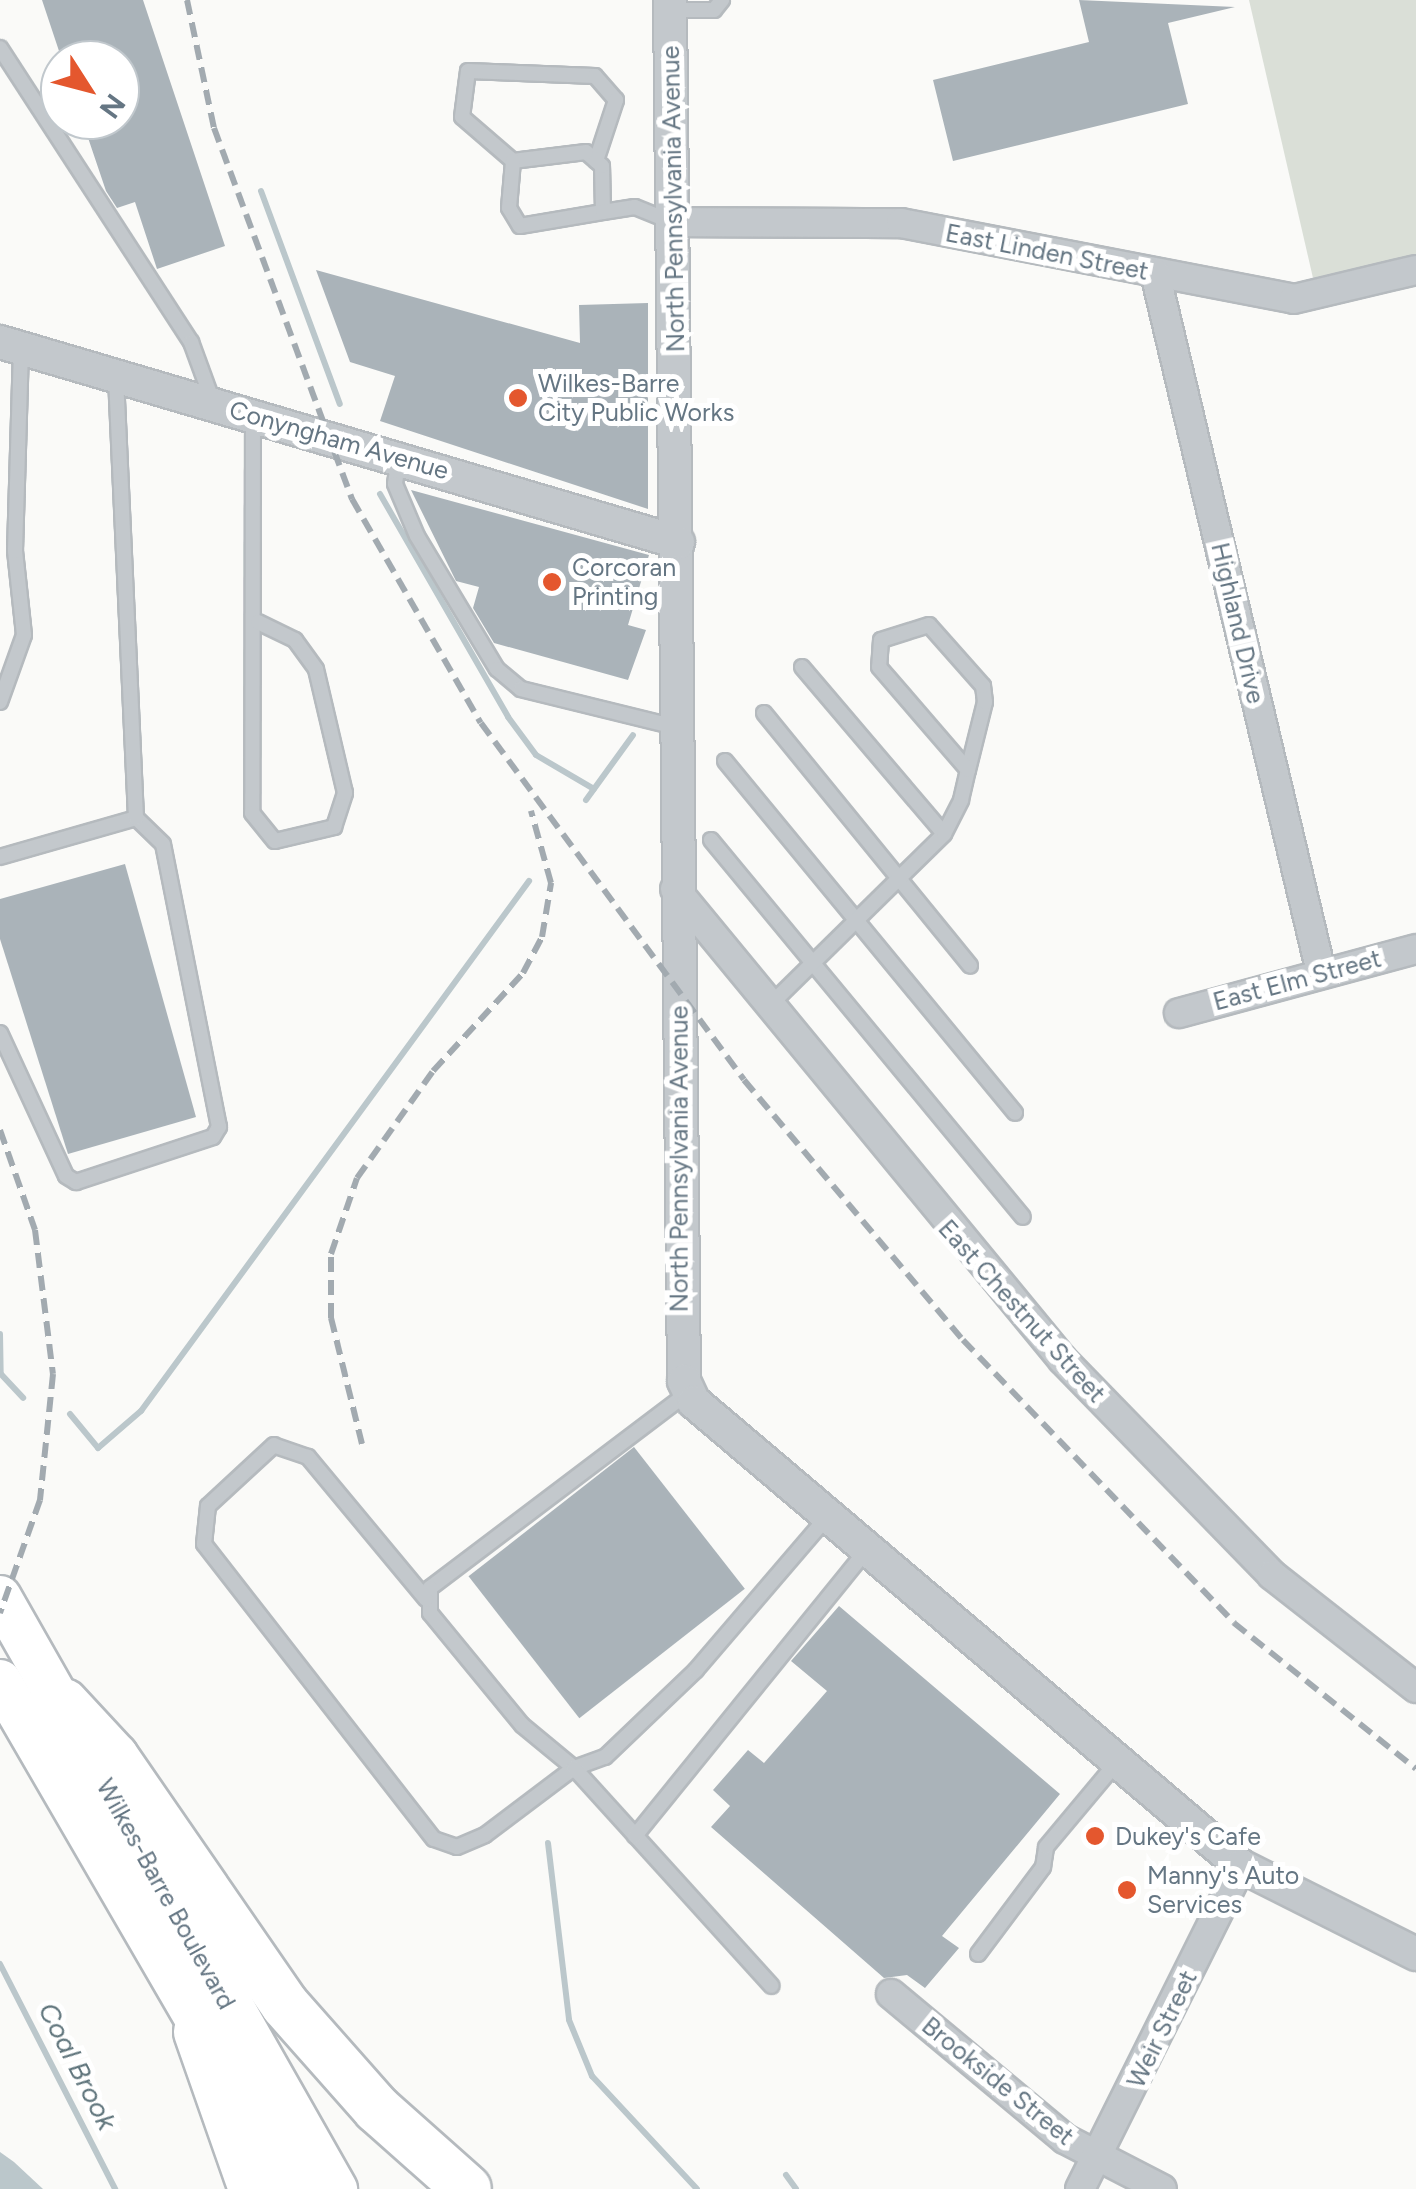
<!DOCTYPE html>
<style>
body{margin:0}
#map{position:relative;width:1416px;height:2189px;overflow:hidden;background:#fafaf8;font-family:Figtree,sans-serif}
div>[style]{position:absolute}
.green>*{inset:0;background:#dadfd7}
.water>*{inset:0;background:#bbc7cb}
.stream>*{height:6px;margin:-3px;padding:0 3px;transform-origin:3px;border-radius:3px;background:#bbc7cb}
.building>*{inset:0;background:#aab3b9;transform-origin:0 0}
.roads{filter:drop-shadow(2px 0 #b5babe) drop-shadow(-2px 0 #b5babe) drop-shadow(0 2px #b5babe) drop-shadow(0 -2px #b5babe)}
.service>*{height:14px;margin:-7px;padding:0 7px;transform-origin:7px;border-radius:7px;background:#c3c8cc}
.minor>*{height:28px;margin:-14px;padding:0 14px;transform-origin:14px;border-radius:14px;background:#c3c8cc}
.tertiary>*{height:32px;margin:-16px;padding:0 16px;transform-origin:16px;border-radius:16px;background:#c3c8cc}
.primary>*{height:42px;margin:-21px;padding:0 21px;transform-origin:21px;border-radius:21px;background:#fff}
.motorway>*{height:48px;margin:-24px;padding:0 24px;transform-origin:24px;border-radius:24px;background:#fff}
.rail>*{height:6px;margin-top:-3px;transform-origin:0;background:repeating-linear-gradient(90deg,#a2aab0 0 15px,transparent 0 23px)}
.dots>*{width:28px;height:28px;translate:-50% -50%;box-sizing:border-box;border:5px solid #fff;border-radius:50%}
span{translate:-50% -50%;white-space:nowrap;text-align:center;line-height:1.15;-webkit-text-stroke:10px #fff;paint-order:stroke}
.street-label{font-size:25px;color:#657683}
.poi-label{font-size:25px;color:#657683}
.left{translate:0 -50%;text-align:left}
.water-label{font-size:28px;color:#60757c;font-style:italic}
.north{position:absolute;left:40px;top:40px;width:100px;height:100px;box-sizing:border-box;background:#fff;border:2px solid #c1c8cd;border-radius:50%;rotate:126deg;font-size:28px;font-weight:700;line-height:40px;text-align:center;color:#657683}
.north::after{content:'';display:block;margin:auto;width:35px;height:45px;background:#e4572e;clip-path:polygon(50% 0,100% 100%,50% 72%,0 100%)}
</style>
<div id="map">
<div class="green">
<i style="clip-path:polygon(1249px 0,1416px 0,1416px 254px,1313px 278px)"></i>
</div>
<div class="water">
<i style="clip-path:polygon(0 2152px,14px 2162px,43px 2189px,0 2189px)"></i>
</div>
<div class="stream">
<i style="left:261px;top:191px;width:227px;rotate:69.7deg"></i>
<i style="left:380px;top:494px;width:257px;rotate:60.1deg"></i>
<i style="left:508px;top:717px;width:47px;rotate:53.6deg"></i>
<i style="left:536px;top:755px;width:67px;rotate:30.4deg"></i>
<i style="left:586px;top:800px;width:80px;rotate:-54.1deg"></i>
<i style="left:0;top:1334px;width:39px;rotate:89deg"></i>
<i style="left:0;top:1373px;width:34px;rotate:47deg"></i>
<i style="left:70px;top:1414px;width:44px;rotate:50.5deg"></i>
<i style="left:98px;top:1448px;width:57px;rotate:-40.7deg"></i>
<i style="left:141px;top:1411px;width:657px;rotate:-53.79deg"></i>
<i style="left:548px;top:1843px;width:178px;rotate:83.2deg"></i>
<i style="left:569px;top:2020px;width:61px;rotate:67.7deg"></i>
<i style="left:592px;top:2076px;width:154px;rotate:47.1deg"></i>
<i style="left:0;top:1964px;width:253px;rotate:62.9deg"></i>
<i style="left:786px;top:2175px;width:17px;rotate:54deg"></i>
</div>
<div class="building">
<i style="clip-path:polygon(42px 0,143px 0,225px 246px,157px 269px,135px 202px,117px 208px,106px 191px,82px 120px,120px 120px,120px 60px,62px 60px)"></i>
<i style="clip-path:polygon(1079px 0,1235px 7px,1168px 23px,1188px 104px,953px 161px,933px 80px,1089px 42px)"></i>
<i style="clip-path:polygon(316px 270px,580px 343px,579px 305px,648px 303px,648px 509px,380px 421px,395px 376px,350px 362px)"></i>
<i style="clip-path:polygon(411px 490px,649px 555px,628px 625px,646px 630px,628px 680px,494px 643px,473px 608px,479px 587px,456px 581px)"></i>
<i style="clip-path:polygon(125px 864px,196px 1117px,68px 1154px,0 939px,0 899px)"></i>
<i style="left:634px;top:1447px;width:180px;height:210px;rotate:52deg"></i>
<i style="clip-path:polygon(839px 1606px,1060px 1794px,942px 1936px,959px 1948px,925px 1988px,907px 1975px,884px 1978px,711px 1827px,730px 1806px,713px 1790px,748px 1750px,764px 1763px,827px 1691px,791px 1661px)"></i>
</div>
<div class="roads">
<div class="service">
<i style="left:671px;top:10px;width:43px"></i>
<i style="left:714px;top:10px;width:13px;rotate:-51deg"></i>
<i style="left:0;top:48px;width:351px;rotate:57deg"></i>
<i style="left:191px;top:342px;width:64px;rotate:69.9deg"></i>
<i style="left:513px;top:161px;width:67px;rotate:-139.2deg"></i>
<i style="left:462px;top:117px;width:46px;rotate:-82.6deg"></i>
<i style="left:468px;top:71px;width:127px;rotate:2.3deg"></i>
<i style="left:595px;top:76px;width:32px;rotate:49deg"></i>
<i style="left:616px;top:100px;width:64px;rotate:108.2deg"></i>
<i style="left:603px;top:212px;width:46px;rotate:-91.2deg"></i>
<i style="left:602px;top:166px;width:21px;rotate:-139deg"></i>
<i style="left:586px;top:152px;width:74px;rotate:173deg"></i>
<i style="left:513px;top:161px;width:47px;rotate:94.9deg"></i>
<i style="left:509px;top:208px;width:21px;rotate:59deg"></i>
<i style="left:520px;top:226px;width:84px;rotate:-9.6deg"></i>
<i style="left:603px;top:212px;width:32px;rotate:-9deg"></i>
<i style="left:635px;top:207px;width:40px;rotate:22deg"></i>
<i style="left:253px;top:416px;width:397px;rotate:90.1deg"></i>
<i style="left:252px;top:813px;width:36px;rotate:51deg"></i>
<i style="left:275px;top:841px;width:61px;rotate:-13.3deg"></i>
<i style="left:334px;top:827px;width:36px;rotate:-72deg"></i>
<i style="left:345px;top:793px;width:127px;rotate:-103.2deg"></i>
<i style="left:316px;top:669px;width:36px;rotate:-126deg"></i>
<i style="left:295px;top:640px;width:41px;rotate:-154.1deg"></i>
<i style="left:399px;top:458px;width:26px;rotate:99deg"></i>
<i style="left:395px;top:484px;width:56px;rotate:67.1deg"></i>
<i style="left:417px;top:536px;width:155px;rotate:59deg"></i>
<i style="left:497px;top:669px;width:31px;rotate:40deg"></i>
<i style="left:521px;top:689px;width:160px;rotate:13.8deg"></i>
<i style="left:802px;top:667px;width:219px;rotate:49.6deg"></i>
<i style="left:0;top:702px;width:71px;rotate:-70.3deg"></i>
<i style="left:24px;top:635px;width:84px;rotate:-96.1deg"></i>
<i style="left:15px;top:551px;width:202px;rotate:-88.3deg"></i>
<i style="left:764px;top:713px;width:326px;rotate:50.8deg"></i>
<i style="left:725px;top:761px;width:456px;rotate:50.5deg"></i>
<i style="left:711px;top:840px;width:489px;rotate:50.4deg"></i>
<i style="left:0;top:857px;width:141px;rotate:-16deg"></i>
<i style="left:767px;top:1008px;width:248px;rotate:-44.5deg"></i>
<i style="left:944px;top:834px;width:38px;rotate:-63deg"></i>
<i style="left:961px;top:800px;width:31px;rotate:-77deg"></i>
<i style="left:968px;top:770px;width:70px;rotate:-76deg"></i>
<i style="left:985px;top:702px;width:16px;rotate:-97deg"></i>
<i style="left:983px;top:686px;width:81px;rotate:-131.5deg"></i>
<i style="left:929px;top:625px;width:50px;rotate:162.6deg"></i>
<i style="left:881px;top:640px;width:27px;rotate:94deg"></i>
<i style="left:879px;top:667px;width:136px;rotate:49.2deg"></i>
<i style="left:0;top:1033px;width:157px;rotate:65.2deg"></i>
<i style="left:66px;top:1176px;width:12px;rotate:31deg"></i>
<i style="left:76px;top:1182px;width:144px;rotate:-18.2deg"></i>
<i style="left:213px;top:1137px;width:12px;rotate:-59deg"></i>
<i style="left:219px;top:1127px;width:288px;rotate:-101.2deg"></i>
<i style="left:163px;top:844px;width:37px;rotate:-136deg"></i>
<i style="left:136px;top:818px;width:442px;rotate:-92.6deg"></i>
<i style="left:689px;top:1392px;width:325px;rotate:142.9deg"></i>
<i style="left:430px;top:1588px;width:25px;rotate:90deg"></i>
<i style="left:430px;top:1613px;width:145px;rotate:50.6deg"></i>
<i style="left:522px;top:1725px;width:67px;rotate:39.6deg"></i>
<i style="left:574px;top:1768px;width:33px;rotate:-20deg"></i>
<i style="left:605px;top:1757px;width:126px;rotate:-43.7deg"></i>
<i style="left:696px;top:1670px;width:203px;rotate:-49.4deg"></i>
<i style="left:426px;top:1599px;width:185px;rotate:-129.7deg"></i>
<i style="left:308px;top:1457px;width:36px;rotate:-161deg"></i>
<i style="left:274px;top:1445px;width:90px;rotate:137.3deg"></i>
<i style="left:208px;top:1506px;width:38px;rotate:96deg"></i>
<i style="left:204px;top:1544px;width:374px;rotate:52.1deg"></i>
<i style="left:434px;top:1839px;width:24px;rotate:19deg"></i>
<i style="left:457px;top:1847px;width:30px;rotate:-23deg"></i>
<i style="left:485px;top:1835px;width:111px;rotate:-37deg"></i>
<i style="left:574px;top:1768px;width:294px;rotate:47.8deg"></i>
<i style="left:635px;top:1836px;width:369px;rotate:-51deg"></i>
<i style="left:978px;top:1954px;width:109px;rotate:-53.2deg"></i>
<i style="left:1043px;top:1867px;width:20px;rotate:-81deg"></i>
<i style="left:1046px;top:1847px;width:111px;rotate:-50.1deg"></i>
</div>
<div class="minor">
<i style="left:672px;top:222px;width:229px;rotate:0.3deg"></i>
<i style="left:901px;top:223px;width:400px;rotate:10.9deg"></i>
<i style="left:1294px;top:299px;width:125px;rotate:-13.4deg"></i>
<i style="left:1155px;top:273px;width:718px;rotate:76.64deg"></i>
<i style="left:675px;top:889px;width:610px;rotate:50.52deg"></i>
<i style="left:1063px;top:1360px;width:300px;rotate:45.8deg"></i>
<i style="left:1272px;top:1575px;width:183px;rotate:38.1deg"></i>
<i style="left:1179px;top:1013px;width:245px;rotate:-15.1deg"></i>
<i style="left:891px;top:1994px;width:226px;rotate:39.8deg"></i>
<i style="left:1065px;top:2139px;width:109px;rotate:27.3deg"></i>
<i style="left:1080px;top:2189px;width:361px;rotate:-63.5deg"></i>
</div>
<div class="tertiary">
<i style="left:670px;top:0;width:1381px;rotate:89.42deg"></i>
<i style="left:684px;top:1381px;width:23px;rotate:65deg"></i>
<i style="left:694px;top:1402px;width:717px;rotate:40.31deg"></i>
<i style="left:1241px;top:1866px;width:196px;rotate:26.7deg"></i>
<i style="left:0;top:342px;width:707px;rotate:16.44deg"></i>
</div>
<div class="primary">
<i style="left:0;top:1597px;width:681px;rotate:60.42deg"></i>
<i style="left:0;top:1681px;width:587px;rotate:59.86deg"></i>
</div>
<div class="motorway">
<i style="left:64px;top:1703px;width:74px;rotate:47.2deg"></i>
<i style="left:114px;top:1757px;width:301px;rotate:55.4deg"></i>
<i style="left:285px;top:2005px;width:139px;rotate:48.5deg"></i>
<i style="left:377px;top:2109px;width:120px;rotate:41.6deg"></i>
<i style="left:198px;top:2032px;width:166px;rotate:70.7deg"></i>
</div>
</div>
<div class="rail">
<i style="left:187px;top:0;width:131px;rotate:78.1deg"></i>
<i style="left:214px;top:128px;width:396px;rotate:69.6deg"></i>
<i style="left:352px;top:499px;width:258px;rotate:60.1deg"></i>
<i style="left:481px;top:723px;width:443px;rotate:53.6deg"></i>
<i style="left:744px;top:1080px;width:340px;rotate:49.9deg"></i>
<i style="left:963px;top:1340px;width:392px;rotate:46.2deg"></i>
<i style="left:1234px;top:1623px;width:233px;rotate:38.7deg"></i>
<i style="left:0;top:1130px;width:106px;rotate:70.7deg"></i>
<i style="left:35px;top:1230px;width:145px;rotate:82.9deg"></i>
<i style="left:53px;top:1374px;width:127px;rotate:95.9deg"></i>
<i style="left:40px;top:1500px;width:120px;rotate:109.5deg"></i>
<i style="left:362px;top:1444px;width:130px;rotate:-103.8deg"></i>
<i style="left:331px;top:1318px;width:64px;rotate:-90deg"></i>
<i style="left:331px;top:1254px;width:80px;rotate:-71.1deg"></i>
<i style="left:357px;top:1178px;width:131px;rotate:-54.6deg"></i>
<i style="left:433px;top:1071px;width:133px;rotate:-47.4deg"></i>
<i style="left:523px;top:973px;width:41px;rotate:-62.2deg"></i>
<i style="left:542px;top:937px;width:55px;rotate:-80.5deg"></i>
<i style="left:551px;top:883px;width:75px;rotate:-105.5deg"></i>
</div>
<div class="dots">
<i style="left:518px;top:398px;background:#e4572e"></i>
<i style="left:552px;top:582px;background:#e4572e"></i>
<i style="left:1095px;top:1836px;background:#e4572e"></i>
<i style="left:1127px;top:1890px;background:#e4572e"></i>
</div>
<div class="street-label">
<span style="left:673px;top:199px;rotate:-91deg">North Pennsylvania Avenue</span>
<span style="left:1047px;top:252px;rotate:11deg">East Linden Street</span>
<span style="left:339px;top:440px;rotate:16deg">Conyngham Avenue</span>
<span style="left:1238px;top:623px;rotate:77deg">Highland Drive</span>
<span style="left:1297px;top:980px;rotate:-15deg">East Elm Street</span>
<span style="left:679px;top:1159px;rotate:-90deg">North Pennsylvania Avenue</span>
<span style="left:1022px;top:1311px;rotate:48deg">East Chestnut Street</span>
<span style="left:166px;top:1894px;rotate:61deg">Wilkes-Barre Boulevard</span>
<span style="left:1162px;top:2029px;rotate:-64deg">Weir Street</span>
<span style="left:998px;top:2081px;rotate:39deg">Brookside Street</span>
</div>
<div class="poi-label">
<span class="left" style="left:538px;top:398px">Wilkes-Barre<br>City Public Works</span>
<span class="left" style="left:572px;top:582px">Corcoran<br>Printing</span>
<span class="left" style="left:1115px;top:1836px">Dukey's Cafe</span>
<span class="left" style="left:1147px;top:1890px">Manny's Auto<br>Services</span>
</div>
<div class="water-label">
<span style="left:78px;top:2066px;rotate:63deg">Coal Brook</span>
</div>
<div class="north">N</div>
</div>
